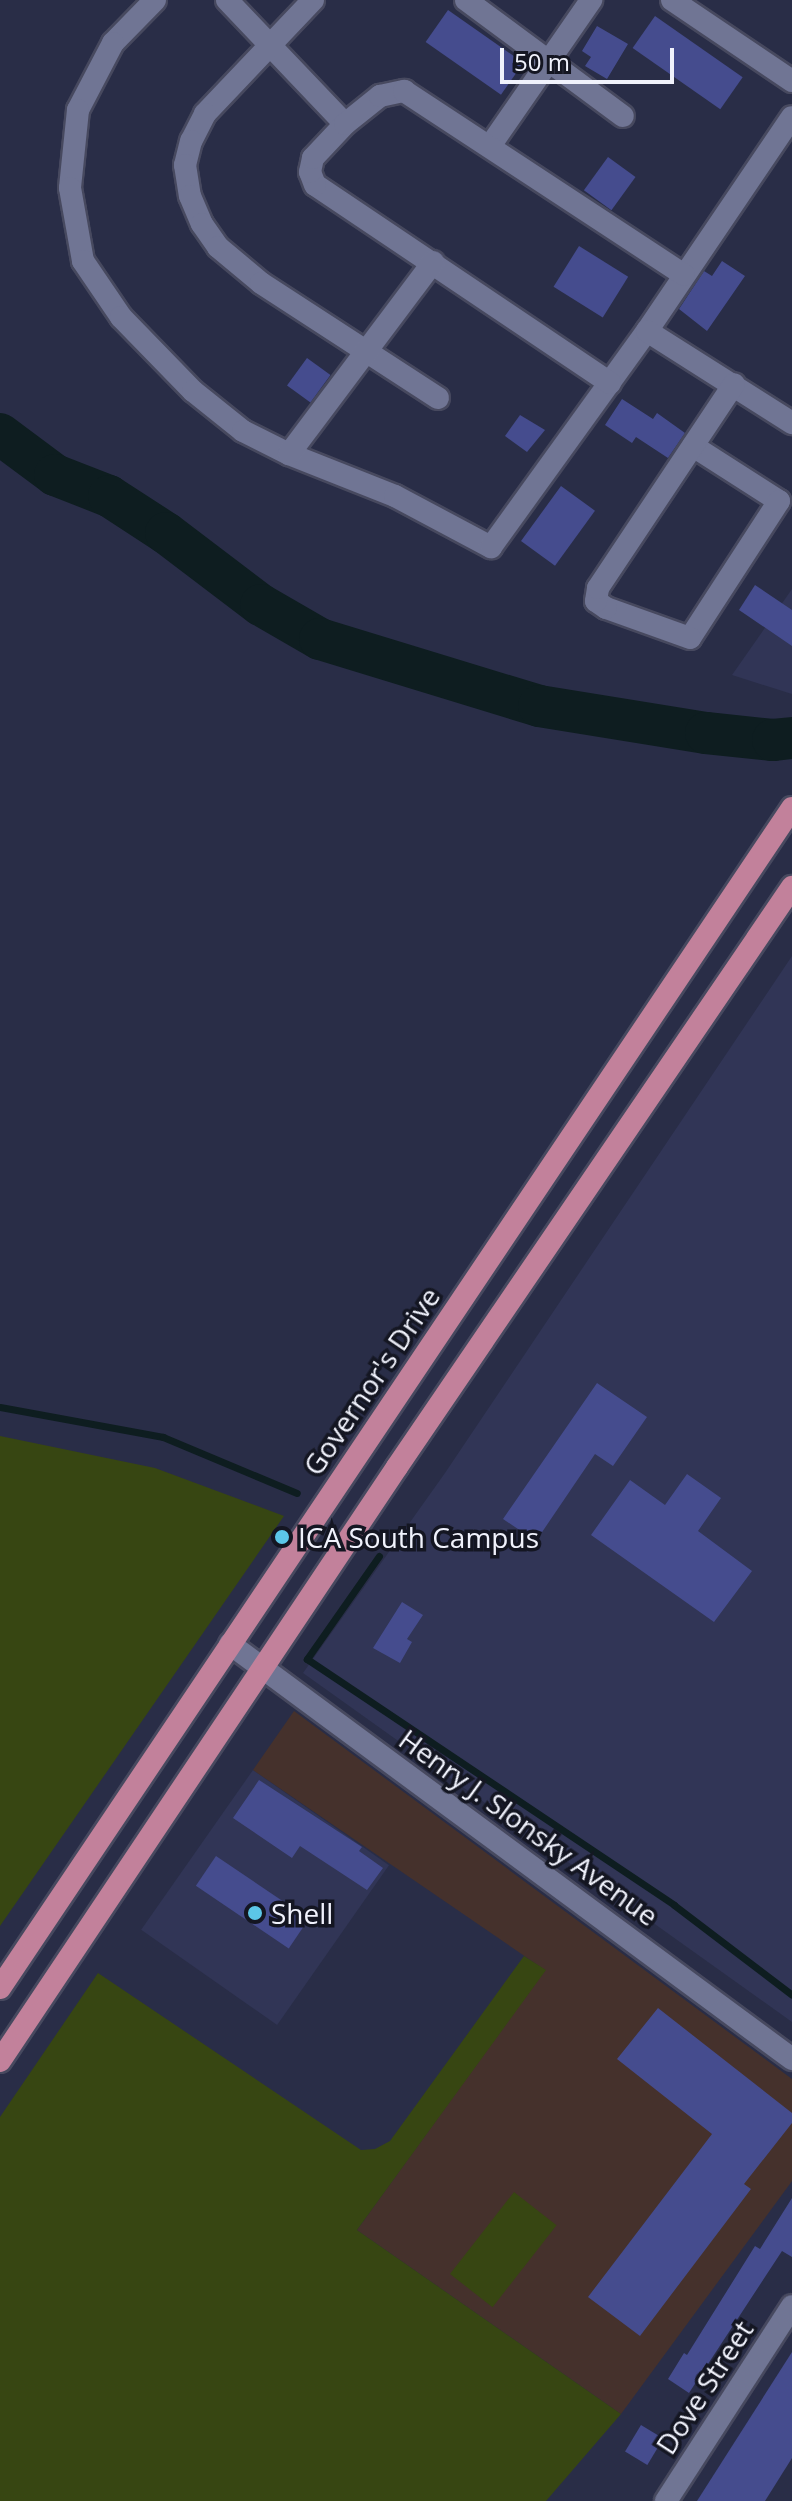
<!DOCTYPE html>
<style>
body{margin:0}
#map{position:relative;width:792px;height:2501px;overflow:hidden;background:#292d47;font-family:"Open Sans",sans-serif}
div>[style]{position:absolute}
.built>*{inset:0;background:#313556;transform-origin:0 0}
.education>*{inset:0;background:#45312c}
.green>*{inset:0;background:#374612;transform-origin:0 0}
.stream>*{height:7px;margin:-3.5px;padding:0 3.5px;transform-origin:3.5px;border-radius:3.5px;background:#0e1d20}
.river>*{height:42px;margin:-21px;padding:0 21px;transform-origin:21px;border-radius:21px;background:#0e1d20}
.building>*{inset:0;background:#454c8e;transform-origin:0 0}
.roads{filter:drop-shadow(2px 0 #47495f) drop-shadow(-2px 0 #47495f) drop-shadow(0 2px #47495f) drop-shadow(0 -2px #47495f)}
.minor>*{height:22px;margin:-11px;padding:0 11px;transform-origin:11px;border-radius:11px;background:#707594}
.tertiary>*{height:22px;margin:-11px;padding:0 11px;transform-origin:11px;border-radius:11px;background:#707594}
.primary>*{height:22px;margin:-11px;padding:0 11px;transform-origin:11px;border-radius:11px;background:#c2819b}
.dots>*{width:22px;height:22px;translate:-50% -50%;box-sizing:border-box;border:4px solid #141622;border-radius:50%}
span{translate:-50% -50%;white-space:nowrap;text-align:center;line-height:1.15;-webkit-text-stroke:7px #141622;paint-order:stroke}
.street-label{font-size:28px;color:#f0f2fc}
.poi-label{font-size:28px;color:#f0f2fc}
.left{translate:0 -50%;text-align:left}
.scale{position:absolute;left:500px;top:48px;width:174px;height:36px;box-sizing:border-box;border:4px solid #f0f2fc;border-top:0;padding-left:10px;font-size:24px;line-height:28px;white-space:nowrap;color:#f0f2fc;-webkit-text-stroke:6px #141622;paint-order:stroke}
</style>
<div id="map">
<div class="built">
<i style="clip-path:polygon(792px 589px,792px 694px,732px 675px)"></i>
<i style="clip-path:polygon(792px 956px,792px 2022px,303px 1673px,445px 1473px)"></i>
<i style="left:253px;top:1770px;width:166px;height:195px;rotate:35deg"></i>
</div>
<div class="education">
<i style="clip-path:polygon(294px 1711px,792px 2079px,792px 2181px,621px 2414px,357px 2230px,545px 1970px,253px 1770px)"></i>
</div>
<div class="green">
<i style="clip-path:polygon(0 1436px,155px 1468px,284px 1516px,0 1926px)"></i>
<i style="clip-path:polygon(524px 1956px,546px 1970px,357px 2230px,621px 2414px,546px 2501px,0 2501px,0 2117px,98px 1973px,361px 2150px,375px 2149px,390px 2141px)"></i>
<i style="left:514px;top:2192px;width:54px;height:104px;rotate:38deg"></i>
</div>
<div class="stream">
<i style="left:0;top:1407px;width:166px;rotate:10.4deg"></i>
<i style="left:163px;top:1437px;width:145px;rotate:22.7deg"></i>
<i style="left:379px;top:1556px;width:126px;rotate:125deg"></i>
<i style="left:307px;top:1659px;width:442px;rotate:33.8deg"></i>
<i style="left:674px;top:1905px;width:148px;rotate:37.3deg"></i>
</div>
<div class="river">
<i style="left:0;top:434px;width:69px;rotate:36.7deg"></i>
<i style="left:55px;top:475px;width:58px;rotate:21.3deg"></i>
<i style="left:109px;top:496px;width:68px;rotate:33deg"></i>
<i style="left:166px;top:533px;width:119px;rotate:37.2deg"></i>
<i style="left:261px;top:605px;width:68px;rotate:30deg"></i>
<i style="left:320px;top:639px;width:229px;rotate:17deg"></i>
<i style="left:539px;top:706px;width:169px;rotate:9.2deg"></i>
<i style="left:706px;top:733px;width:67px;rotate:6deg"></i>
<i style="left:773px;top:740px;width:19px;rotate:-6deg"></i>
</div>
<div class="building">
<i style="left:448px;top:10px;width:92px;height:39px;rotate:35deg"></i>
<i style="left:655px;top:16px;width:107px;height:39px;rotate:35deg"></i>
<i style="clip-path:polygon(597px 26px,628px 44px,607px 79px,585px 66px,591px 57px,582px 51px)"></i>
<i style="left:608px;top:157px;width:34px;height:41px;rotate:36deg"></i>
<i style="left:579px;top:246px;width:58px;height:48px;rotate:32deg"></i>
<i style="clip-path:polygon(722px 261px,745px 276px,707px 331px,679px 309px,704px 271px,712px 276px)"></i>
<i style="left:307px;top:358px;width:29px;height:34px;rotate:36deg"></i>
<i style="clip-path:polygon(622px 399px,653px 419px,657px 413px,685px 433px,668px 458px,636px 437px,632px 443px,605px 425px)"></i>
<i style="clip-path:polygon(520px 415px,545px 430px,527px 452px,505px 436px)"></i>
<i style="left:561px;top:486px;width:42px;height:68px;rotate:36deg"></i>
<i style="clip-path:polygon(755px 585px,792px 610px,792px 646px,739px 610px)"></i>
<i style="clip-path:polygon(597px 1383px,647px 1417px,613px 1466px,595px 1454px,536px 1541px,503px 1519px)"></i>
<i style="clip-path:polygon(687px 1474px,721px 1498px,698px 1531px,752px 1571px,714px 1622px,591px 1535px,630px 1480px,665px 1505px)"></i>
<i style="clip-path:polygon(402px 1602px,423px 1615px,407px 1639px,412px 1642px,400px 1663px,373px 1648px)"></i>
<i style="clip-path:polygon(259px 1780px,362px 1847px,359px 1851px,383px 1868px,367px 1890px,300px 1846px,292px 1858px,233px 1818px)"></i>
<i style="left:216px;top:1856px;width:112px;height:36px;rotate:34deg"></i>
<i style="clip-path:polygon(658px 2008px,792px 2113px,792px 2123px,744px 2184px,751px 2189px,640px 2336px,588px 2297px,712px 2134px,617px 2059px)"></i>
<i style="clip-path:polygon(792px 2198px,792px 2257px,782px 2251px,689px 2393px,668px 2379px,684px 2353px,687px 2355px,755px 2246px,760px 2249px)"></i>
<i style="clip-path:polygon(792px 2352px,792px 2458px,765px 2501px,697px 2501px)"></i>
<i style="left:641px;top:2425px;width:26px;height:31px;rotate:31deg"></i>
</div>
<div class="roads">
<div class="minor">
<i style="left:155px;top:0;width:60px;rotate:134.3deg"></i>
<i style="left:113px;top:43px;width:76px;rotate:117.6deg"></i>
<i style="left:78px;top:110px;width:78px;rotate:95.9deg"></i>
<i style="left:70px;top:188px;width:74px;rotate:79.9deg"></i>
<i style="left:83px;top:261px;width:68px;rotate:55.8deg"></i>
<i style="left:121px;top:317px;width:103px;rotate:45.8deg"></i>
<i style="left:193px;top:391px;width:64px;rotate:38.7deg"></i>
<i style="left:243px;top:431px;width:51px;rotate:26.6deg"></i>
<i style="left:289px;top:454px;width:114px;rotate:21.6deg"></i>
<i style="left:395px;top:496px;width:109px;rotate:28deg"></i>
<i style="left:491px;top:547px;width:266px;rotate:-54.2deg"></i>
<i style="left:647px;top:331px;width:258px;rotate:-55.9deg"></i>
<i style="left:227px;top:0;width:171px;rotate:46.4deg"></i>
<i style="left:313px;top:0;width:157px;rotate:133.5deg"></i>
<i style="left:205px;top:114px;width:30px;rotate:117deg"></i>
<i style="left:191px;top:141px;width:25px;rotate:104deg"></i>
<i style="left:185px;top:165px;width:31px;rotate:81deg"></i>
<i style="left:190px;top:196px;width:30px;rotate:67deg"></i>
<i style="left:202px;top:224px;width:28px;rotate:55deg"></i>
<i style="left:218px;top:247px;width:56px;rotate:39.9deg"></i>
<i style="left:261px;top:283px;width:211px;rotate:33deg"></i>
<i style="left:466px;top:0;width:195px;rotate:36.5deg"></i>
<i style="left:672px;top:0;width:145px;rotate:34deg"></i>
<i style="left:490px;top:146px;width:178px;rotate:-55.3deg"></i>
<i style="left:647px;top:331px;width:172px;rotate:32.4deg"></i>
<i style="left:610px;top:383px;width:355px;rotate:-146.1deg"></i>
<i style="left:315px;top:185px;width:14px;rotate:-111deg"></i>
<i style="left:310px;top:172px;width:14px;rotate:-78deg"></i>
<i style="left:313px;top:158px;width:47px;rotate:-46.7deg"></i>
<i style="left:345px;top:124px;width:45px;rotate:-38.7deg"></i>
<i style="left:380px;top:96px;width:25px;rotate:-12deg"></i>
<i style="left:404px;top:91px;width:335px;rotate:33.3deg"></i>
<i style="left:693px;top:446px;width:102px;rotate:32.6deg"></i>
<i style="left:779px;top:501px;width:163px;rotate:123deg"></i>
<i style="left:690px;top:638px;width:89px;rotate:-160.3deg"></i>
<i style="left:606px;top:608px;width:12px;rotate:-145deg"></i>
<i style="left:596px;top:601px;width:13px;rotate:-81deg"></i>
<i style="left:598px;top:588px;width:245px;rotate:-56.3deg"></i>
<i style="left:289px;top:454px;width:240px;rotate:-53.1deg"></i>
<i style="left:666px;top:2501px;width:232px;rotate:-57.1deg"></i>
</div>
<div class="tertiary">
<i style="left:230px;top:1644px;width:699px;rotate:36.44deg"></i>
</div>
<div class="primary">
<i style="left:0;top:1988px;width:1421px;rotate:-56.13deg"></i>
<i style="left:0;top:2061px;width:714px;rotate:-56.24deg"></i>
<i style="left:397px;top:1467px;width:702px;rotate:-55.74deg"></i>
</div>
</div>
<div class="dots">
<i style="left:282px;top:1537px;background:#5cc7e8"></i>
<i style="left:255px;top:1913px;background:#5cc7e8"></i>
</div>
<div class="street-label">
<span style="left:371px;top:1381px;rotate:-56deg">Governor's Drive</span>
<span style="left:529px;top:1827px;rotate:36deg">Henry J. Slonsky Avenue</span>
<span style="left:704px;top:2387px;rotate:-57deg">Dove Street</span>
</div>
<div class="poi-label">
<span class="left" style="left:298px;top:1537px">ICA South Campus</span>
<span class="left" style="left:271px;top:1913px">Shell</span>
</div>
<div class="scale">50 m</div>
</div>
